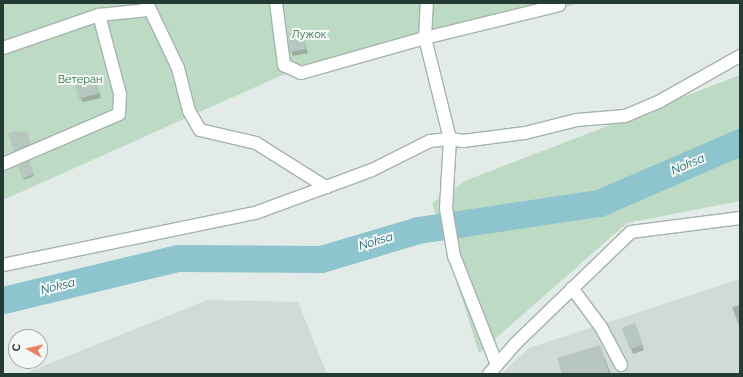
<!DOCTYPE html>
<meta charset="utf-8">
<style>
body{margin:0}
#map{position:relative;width:743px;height:377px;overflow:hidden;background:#e2ebe7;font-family:Raleway,sans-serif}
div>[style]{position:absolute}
.built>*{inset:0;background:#d1dbd6}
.green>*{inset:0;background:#bddbc4}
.shadow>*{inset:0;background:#0003}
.river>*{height:27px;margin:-13.5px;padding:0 13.5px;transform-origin:13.5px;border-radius:13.5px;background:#8ec4cd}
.building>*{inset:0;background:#b8c6c0;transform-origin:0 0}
.roads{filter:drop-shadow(1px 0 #a5b3ae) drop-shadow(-1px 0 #a5b3ae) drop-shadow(0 1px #a5b3ae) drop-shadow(0 -1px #a5b3ae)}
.minor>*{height:12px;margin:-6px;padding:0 6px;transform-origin:6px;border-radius:6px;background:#fff}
span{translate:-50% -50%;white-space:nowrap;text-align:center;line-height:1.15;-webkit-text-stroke:4px #f3f8f5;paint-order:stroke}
.park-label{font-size:11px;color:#306f48}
.water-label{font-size:12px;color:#226773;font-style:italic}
.frame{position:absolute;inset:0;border:4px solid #243b35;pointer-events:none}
.north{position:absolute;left:8px;top:329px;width:40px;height:40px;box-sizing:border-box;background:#f3f8f5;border:1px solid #a0aca8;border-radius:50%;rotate:278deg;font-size:11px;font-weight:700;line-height:16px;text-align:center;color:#243b35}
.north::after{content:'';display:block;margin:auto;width:14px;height:18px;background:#e88264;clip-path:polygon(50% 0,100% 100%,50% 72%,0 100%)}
</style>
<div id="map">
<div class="built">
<i style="clip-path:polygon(740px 279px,740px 374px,501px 374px,529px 348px)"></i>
<i style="clip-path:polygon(207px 300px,298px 302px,327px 374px,23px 374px)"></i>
</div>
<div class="green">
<i style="clip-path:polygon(3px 3px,582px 3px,280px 76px,3px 200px)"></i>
<i style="clip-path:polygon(740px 75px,740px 201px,627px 223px,479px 353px,432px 203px,467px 180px)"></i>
</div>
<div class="shadow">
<i style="clip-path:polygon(302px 33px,308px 53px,293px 56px,291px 52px)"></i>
<i style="clip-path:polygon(94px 75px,101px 98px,83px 102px,80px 98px)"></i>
<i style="clip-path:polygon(26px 132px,32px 149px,17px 155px,10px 134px)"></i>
<i style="clip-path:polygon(30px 164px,34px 176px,24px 180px,23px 178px)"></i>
<i style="clip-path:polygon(740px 305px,740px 328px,732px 307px)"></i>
<i style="clip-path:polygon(637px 328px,644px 350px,633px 354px,631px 349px)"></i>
<i style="clip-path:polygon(600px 346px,611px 374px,563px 374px)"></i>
</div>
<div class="river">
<i style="left:3px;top:300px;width:180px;rotate:-13.5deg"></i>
<i style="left:178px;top:258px;width:143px;rotate:0.4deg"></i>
<i style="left:321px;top:259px;width:101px;rotate:-16.6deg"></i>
<i style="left:418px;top:230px;width:183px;rotate:-8.5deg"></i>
<i style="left:599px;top:203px;width:154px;rotate:-23.4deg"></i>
</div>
<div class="building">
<i style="clip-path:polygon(302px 31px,306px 49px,290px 52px,288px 34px)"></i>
<i style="left:94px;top:74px;width:20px;height:21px;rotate:75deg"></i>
<i style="clip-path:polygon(17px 130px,18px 134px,27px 131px,31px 144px,14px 151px,8px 133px)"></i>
<i style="clip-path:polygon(29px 161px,34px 174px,22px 179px,18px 166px)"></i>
<i style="left:635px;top:323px;width:23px;height:14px;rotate:70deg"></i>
<i style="clip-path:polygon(600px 345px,609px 374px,562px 374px,557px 358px)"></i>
</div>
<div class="roads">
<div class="minor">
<i style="left:147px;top:3px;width:72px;rotate:64.5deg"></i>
<i style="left:178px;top:68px;width:44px;rotate:75.7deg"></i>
<i style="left:189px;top:111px;width:22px;rotate:60deg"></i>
<i style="left:200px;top:130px;width:57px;rotate:13.1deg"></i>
<i style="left:256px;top:143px;width:83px;rotate:32.2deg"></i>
<i style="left:326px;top:187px;width:49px;rotate:-20.3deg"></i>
<i style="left:372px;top:170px;width:65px;rotate:-26.6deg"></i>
<i style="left:430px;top:141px;width:20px;rotate:-6deg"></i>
<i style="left:450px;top:139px;width:104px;rotate:-103.9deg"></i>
<i style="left:425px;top:38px;width:35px;rotate:-87deg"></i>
<i style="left:276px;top:3px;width:63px;rotate:82.6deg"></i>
<i style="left:284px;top:65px;width:19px;rotate:25deg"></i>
<i style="left:301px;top:73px;width:129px;rotate:-15.8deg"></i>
<i style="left:425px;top:38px;width:138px;rotate:-13.8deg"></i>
<i style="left:559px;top:5px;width:2px;rotate:-90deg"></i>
<i style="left:3px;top:48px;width:102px;rotate:-19deg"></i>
<i style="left:99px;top:15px;width:49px;rotate:-5.8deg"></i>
<i style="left:3px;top:164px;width:126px;rotate:-23.3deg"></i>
<i style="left:119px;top:114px;width:20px;rotate:-87deg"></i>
<i style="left:120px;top:94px;width:82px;rotate:-104.9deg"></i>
<i style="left:3px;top:265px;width:260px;rotate:-11.7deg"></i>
<i style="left:258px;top:212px;width:72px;rotate:-20.2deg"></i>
<i style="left:572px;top:288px;width:49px;rotate:53.4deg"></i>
<i style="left:601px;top:327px;width:43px;rotate:62.2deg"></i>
<i style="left:497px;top:365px;width:117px;rotate:-111.5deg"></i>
<i style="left:454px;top:256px;width:49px;rotate:-99.5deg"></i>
<i style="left:446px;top:208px;width:69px;rotate:-86.7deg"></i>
<i style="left:450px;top:139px;width:13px;rotate:9deg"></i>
<i style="left:463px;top:141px;width:63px;rotate:-7.4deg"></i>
<i style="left:525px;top:133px;width:54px;rotate:-14deg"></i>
<i style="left:577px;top:120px;width:48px;rotate:-4.8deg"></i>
<i style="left:625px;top:116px;width:38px;rotate:-23deg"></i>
<i style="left:660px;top:101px;width:92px;rotate:-29.4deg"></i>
<i style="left:489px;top:374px;width:40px;rotate:-49deg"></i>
<i style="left:515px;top:344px;width:161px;rotate:-44deg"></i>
<i style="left:631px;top:232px;width:110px;rotate:-7.3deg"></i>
</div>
</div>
<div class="park-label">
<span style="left:309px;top:35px">Лужок</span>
<span style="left:80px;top:80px">Ветеран</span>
</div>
<div class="water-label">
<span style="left:688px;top:165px;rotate:-23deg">Noksa</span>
<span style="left:376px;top:242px;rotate:-17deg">Noksa</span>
<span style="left:58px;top:287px;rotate:-14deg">Noksa</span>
</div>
<div class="frame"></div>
<div class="north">С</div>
</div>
